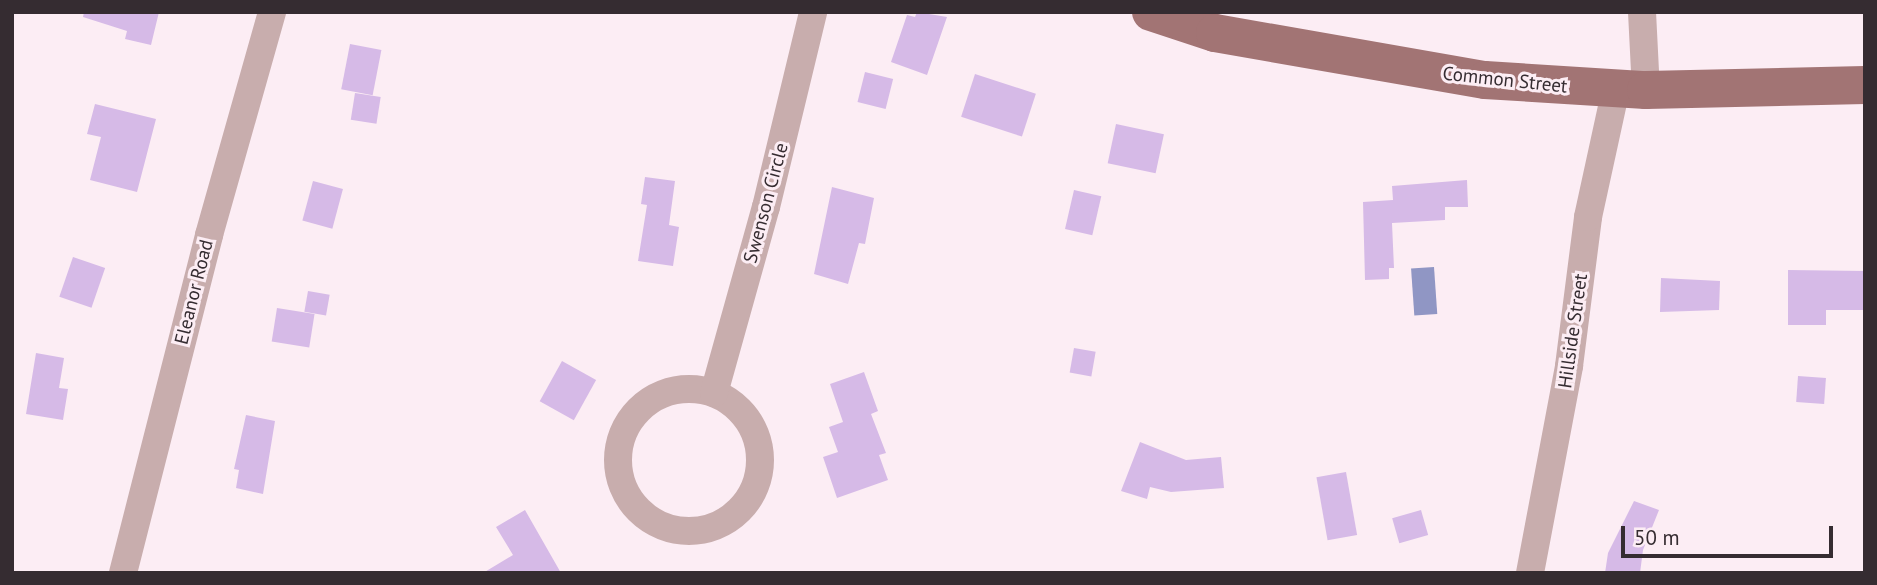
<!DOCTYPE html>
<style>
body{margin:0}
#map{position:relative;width:1877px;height:585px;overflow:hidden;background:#fcedf4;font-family:"PT Sans",sans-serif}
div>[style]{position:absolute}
.water>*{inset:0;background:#9096c4;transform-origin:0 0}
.building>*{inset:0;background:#d6bae7;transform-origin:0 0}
.street>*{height:28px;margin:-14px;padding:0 14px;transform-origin:14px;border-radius:14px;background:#c8adad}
.street>.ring{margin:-14px;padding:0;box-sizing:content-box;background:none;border:28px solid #c8adad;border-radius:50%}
.primary>*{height:38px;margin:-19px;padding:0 19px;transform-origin:19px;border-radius:19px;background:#a27474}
span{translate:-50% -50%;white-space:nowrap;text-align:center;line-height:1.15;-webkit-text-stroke:6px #fcedf4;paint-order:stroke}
.street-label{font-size:19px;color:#352c31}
.frame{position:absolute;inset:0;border:14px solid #352c31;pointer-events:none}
.scale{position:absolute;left:1621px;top:526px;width:212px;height:32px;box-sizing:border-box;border:4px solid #352c31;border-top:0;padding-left:9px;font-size:21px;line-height:24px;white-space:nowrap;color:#352c31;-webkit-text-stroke:5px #fcedf4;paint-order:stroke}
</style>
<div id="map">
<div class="water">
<i style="left:1434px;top:267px;width:47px;height:23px;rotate:86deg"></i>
</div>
<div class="building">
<i style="clip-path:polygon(84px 12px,159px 12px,151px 45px,125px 39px,127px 31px,83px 17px)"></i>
<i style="clip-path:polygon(917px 12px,947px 17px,927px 75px,891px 62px,907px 15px,915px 17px)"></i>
<i style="left:350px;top:44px;width:32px;height:46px;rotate:11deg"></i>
<i style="left:865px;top:72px;width:29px;height:31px;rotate:14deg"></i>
<i style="left:975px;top:74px;width:64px;height:45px;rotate:18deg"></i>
<i style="left:355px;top:93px;width:26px;height:27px;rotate:9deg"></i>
<i style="clip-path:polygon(95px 104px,156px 119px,137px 192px,90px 180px,101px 137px,87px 134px)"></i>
<i style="left:1116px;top:124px;width:49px;height:40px;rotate:12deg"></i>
<i style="clip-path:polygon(645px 177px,675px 181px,669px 225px,679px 227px,673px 266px,638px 261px,647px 205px,641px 204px)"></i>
<i style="clip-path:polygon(1467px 180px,1468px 207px,1445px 207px,1445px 220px,1392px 223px,1394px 268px,1389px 268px,1389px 279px,1365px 280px,1363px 202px,1393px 200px,1392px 186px)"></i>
<i style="left:313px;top:181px;width:31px;height:41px;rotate:15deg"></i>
<i style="clip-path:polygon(832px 187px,874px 198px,865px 244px,859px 243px,848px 284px,814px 274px)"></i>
<i style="left:1074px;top:190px;width:28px;height:40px;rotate:13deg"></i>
<i style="left:73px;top:257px;width:34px;height:42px;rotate:19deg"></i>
<i style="clip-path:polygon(1788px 270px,1865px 271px,1865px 310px,1826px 310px,1826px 325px,1788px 325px)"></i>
<i style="clip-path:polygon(1661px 278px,1720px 281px,1719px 310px,1660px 312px)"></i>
<i style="left:308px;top:291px;width:22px;height:21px;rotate:10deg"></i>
<i style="left:277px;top:308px;width:38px;height:34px;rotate:9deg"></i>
<i style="left:1074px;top:348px;width:22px;height:25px;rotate:10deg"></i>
<i style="clip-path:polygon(36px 353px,64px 358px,59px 388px,68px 389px,63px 420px,26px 414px)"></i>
<i style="left:562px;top:361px;width:39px;height:46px;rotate:29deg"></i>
<i style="clip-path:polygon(864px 372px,878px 411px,871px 414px,886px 453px,879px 455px,888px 480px,837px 498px,823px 457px,838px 452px,829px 427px,843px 422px,830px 384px)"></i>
<i style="left:1798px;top:376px;width:28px;height:26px;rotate:4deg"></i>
<i style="clip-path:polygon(246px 415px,275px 421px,263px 494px,236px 488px,239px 470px,234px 469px)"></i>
<i style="clip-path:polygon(1140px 442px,1186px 460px,1221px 457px,1224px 488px,1171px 492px,1150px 487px,1147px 499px,1121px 491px)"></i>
<i style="left:1346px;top:472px;width:64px;height:30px;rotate:80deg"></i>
<i style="clip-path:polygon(1634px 501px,1659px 510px,1643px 550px,1640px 573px,1605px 573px,1608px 553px)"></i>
<i style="clip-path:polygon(525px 510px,561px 573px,483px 573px,513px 555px,496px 527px)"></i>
<i style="left:1421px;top:510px;width:26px;height:30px;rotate:74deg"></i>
</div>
<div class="street">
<i style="left:1642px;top:12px;width:78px;rotate:87.1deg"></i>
<i class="ring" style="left:618px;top:389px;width:114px;height:114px"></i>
<i style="left:714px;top:393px;width:193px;rotate:-74.4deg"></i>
<i style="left:766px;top:207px;width:201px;rotate:-76.4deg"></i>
<i style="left:123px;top:573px;width:349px;rotate:-75.7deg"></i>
<i style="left:209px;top:235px;width:232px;rotate:-74.2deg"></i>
<i style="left:1530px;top:573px;width:211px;rotate:-79.3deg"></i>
<i style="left:1569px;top:366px;width:150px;rotate:-82.7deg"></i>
<i style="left:1588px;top:217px;width:131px;rotate:-77.7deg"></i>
</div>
<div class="primary">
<i style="left:1151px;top:12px;width:67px;rotate:18.2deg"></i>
<i style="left:1215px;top:33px;width:274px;rotate:9.9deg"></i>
<i style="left:1485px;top:80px;width:161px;rotate:3.6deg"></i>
<i style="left:1646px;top:90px;width:219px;rotate:-1.3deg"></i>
</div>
<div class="street-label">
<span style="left:1505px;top:80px;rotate:6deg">Common Street</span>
<span style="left:766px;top:203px;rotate:-75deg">Swenson Circle</span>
<span style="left:194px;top:292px;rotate:-76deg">Eleanor Road</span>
<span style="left:1573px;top:331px;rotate:-82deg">Hillside Street</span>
</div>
<div class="frame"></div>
<div class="scale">50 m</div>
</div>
